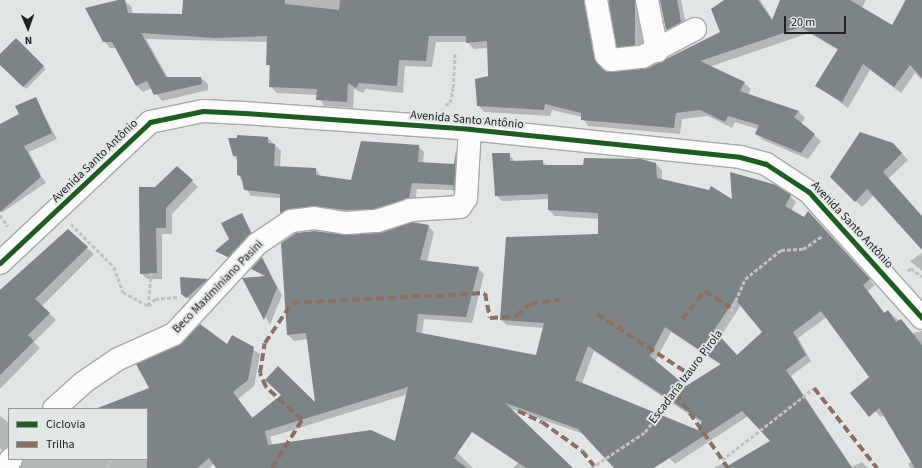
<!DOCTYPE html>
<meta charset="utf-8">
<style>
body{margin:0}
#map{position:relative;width:922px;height:468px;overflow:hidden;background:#e2e5e6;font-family:"Source Sans 3",sans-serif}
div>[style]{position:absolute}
.shadow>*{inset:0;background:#0003;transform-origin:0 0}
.building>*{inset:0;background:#7c8486;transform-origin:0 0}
.path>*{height:2.5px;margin-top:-1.25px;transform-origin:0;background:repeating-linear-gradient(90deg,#c2c2c2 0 4px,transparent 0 6px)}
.roads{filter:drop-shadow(1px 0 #a8aaaa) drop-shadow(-1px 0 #a8aaaa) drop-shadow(0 1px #a8aaaa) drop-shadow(0 -1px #a8aaaa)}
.minor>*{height:22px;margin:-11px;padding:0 11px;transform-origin:11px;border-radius:11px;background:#fbfbfb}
.quiet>*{height:4px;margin-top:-2px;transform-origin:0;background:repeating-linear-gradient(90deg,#8d6e63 0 8px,transparent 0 12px)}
.cycleway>*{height:5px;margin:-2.5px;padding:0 2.5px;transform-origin:2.5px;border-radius:2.5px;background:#1b5e20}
span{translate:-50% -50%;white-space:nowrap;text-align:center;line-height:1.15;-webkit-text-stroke:4px #e1e6e7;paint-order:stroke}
.street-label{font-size:12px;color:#202222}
.legend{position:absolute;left:8px;top:408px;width:140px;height:52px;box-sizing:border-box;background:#e1e6e7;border:1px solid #949898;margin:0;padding:5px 7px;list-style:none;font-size:12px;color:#202222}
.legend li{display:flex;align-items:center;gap:8px;height:20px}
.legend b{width:20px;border:1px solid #949898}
.north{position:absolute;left:8px;top:8px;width:40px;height:40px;-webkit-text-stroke:3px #e1e6e7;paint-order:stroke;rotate:178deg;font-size:11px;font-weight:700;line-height:16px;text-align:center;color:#202222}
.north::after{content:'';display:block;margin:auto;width:14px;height:18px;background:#202222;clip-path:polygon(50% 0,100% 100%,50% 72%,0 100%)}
.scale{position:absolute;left:784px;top:16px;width:62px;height:18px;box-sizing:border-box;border:2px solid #202222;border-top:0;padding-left:5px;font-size:12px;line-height:14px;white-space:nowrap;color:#202222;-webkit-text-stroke:3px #e1e6e7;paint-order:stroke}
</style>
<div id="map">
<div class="shadow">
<i style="clip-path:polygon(122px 0,131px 6px,133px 14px,182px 15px,184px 0,593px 0,590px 9px,600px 65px,607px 73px,648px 69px,721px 33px,726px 0,760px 0,773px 20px,781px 0,866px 0,862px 8px,893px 26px,905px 0,922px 0,922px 80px,915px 73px,901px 93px,870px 70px,848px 108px,817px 86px,838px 50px,809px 33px,709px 67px,744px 83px,751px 89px,748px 95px,799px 112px,805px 118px,801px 124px,821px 141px,808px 159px,763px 140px,756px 134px,758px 129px,735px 122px,732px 128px,708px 116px,682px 119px,680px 134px,588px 126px,582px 117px,552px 110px,550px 116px,484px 112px,478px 105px,489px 77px,488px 48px,474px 49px,467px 42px,436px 42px,432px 67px,405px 66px,403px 93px,366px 89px,363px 93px,354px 89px,353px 108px,324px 106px,318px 95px,277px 93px,270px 86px,268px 42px,146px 39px,168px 78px,201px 78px,208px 84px,208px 90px,162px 101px,152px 88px,143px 92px,136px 85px,117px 48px,110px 48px,104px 41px)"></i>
<i style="clip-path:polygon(608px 0,644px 0,649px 49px,625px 53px,618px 46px)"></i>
<i style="clip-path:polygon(660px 0,681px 0,687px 29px,673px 36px,667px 30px)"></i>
<i style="left:22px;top:46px;width:33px;height:28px;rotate:44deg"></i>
<i style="clip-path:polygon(35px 98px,57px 139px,29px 152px,41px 175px,1px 210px,0 125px,20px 115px)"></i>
<i style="clip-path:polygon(268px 138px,281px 151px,280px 167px,316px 169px,321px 177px,352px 181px,418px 146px,424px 152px,423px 163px,454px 165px,457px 153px,461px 158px,459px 198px,454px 190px,417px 189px,415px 203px,381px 214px,287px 218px,281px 213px,281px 198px,251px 196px,238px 174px,238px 161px,234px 156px)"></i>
<i style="clip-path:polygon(899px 150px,908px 160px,888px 179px,922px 217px,922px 248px,874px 195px,862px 207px,832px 177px)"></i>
<i style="clip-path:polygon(evenodd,509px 154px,515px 162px,542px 161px,547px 166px,656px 164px,662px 170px,662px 181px,733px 200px,790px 196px,796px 202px,791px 211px,804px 218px,814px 218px,875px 285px,868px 291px,885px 314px,888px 311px,913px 333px,922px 331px,922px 468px,911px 468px,908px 464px,912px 461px,884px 415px,881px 417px,875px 411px,860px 386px,871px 377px,827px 317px,798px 338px,811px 361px,791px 376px,852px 467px,862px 462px,868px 468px,714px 468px,723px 463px,727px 468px,771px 441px,748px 416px,675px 464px,620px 408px,647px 468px,615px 468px,584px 434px,508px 408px,571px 468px,513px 468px,518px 463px,415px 392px,270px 437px,273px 446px,396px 443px,406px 402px,473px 468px,217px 468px,214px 464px,209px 468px,20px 468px,24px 459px,147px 459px,147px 409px,74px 409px,97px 408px,150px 388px,227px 345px,232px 337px,260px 354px,254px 386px,238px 399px,253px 418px,316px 405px,308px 339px,294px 341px,288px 335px,347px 236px,428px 226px,434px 232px,427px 262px,478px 268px,484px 274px,472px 323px,424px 319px,422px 335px,537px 356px,544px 328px,507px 325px,501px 320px,599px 235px,599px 219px,555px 216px,549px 210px,549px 199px,502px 201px,496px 195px,509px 154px,741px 305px,763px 332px,737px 356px,720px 337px,741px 305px,509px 154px,671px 332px,721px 365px,686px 387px,655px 362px,671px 332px,509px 154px,594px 351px,702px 423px,698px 431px,582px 384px,594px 351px)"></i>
<i style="left:42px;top:177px;width:7px;height:53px;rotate:56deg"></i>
<i style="clip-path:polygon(192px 181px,198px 187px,172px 214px,172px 234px,162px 234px,162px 279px,147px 279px,141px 273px,155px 188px)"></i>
<i style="clip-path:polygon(242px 214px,254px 236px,231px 259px,216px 251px,230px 239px)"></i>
<i style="clip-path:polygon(68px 231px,94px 254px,42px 306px,56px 320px,34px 342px,40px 348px,0 389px,0 293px)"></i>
<i style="clip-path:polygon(922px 253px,922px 271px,910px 261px)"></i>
<i style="clip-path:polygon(262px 258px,282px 295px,270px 325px,244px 279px,264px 277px,253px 268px)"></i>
<i style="clip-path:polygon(181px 278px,207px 280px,210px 283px,193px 300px,185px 297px)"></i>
<i style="clip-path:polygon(0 416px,9px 423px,8px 456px,0 449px)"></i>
</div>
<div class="building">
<i style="clip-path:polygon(118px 0,125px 0,128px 13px,182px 14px,183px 0,285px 0,285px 4px,339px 10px,340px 0,584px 0,594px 58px,602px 69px,612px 72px,648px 68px,720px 32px,711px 9px,724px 0,758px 0,772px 20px,780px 0,850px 0,892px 25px,906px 0,922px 0,922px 78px,910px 65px,894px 87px,863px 64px,842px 102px,815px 86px,838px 49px,801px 27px,700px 61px,745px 82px,740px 91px,799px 111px,794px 117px,815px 134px,801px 153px,755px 134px,759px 125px,728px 116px,725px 122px,700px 110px,676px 113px,674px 128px,581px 120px,581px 113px,545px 104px,544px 110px,477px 106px,475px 79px,488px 76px,487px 41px,466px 43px,466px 36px,429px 36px,426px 61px,399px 60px,397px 86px,359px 83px,356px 88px,348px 83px,347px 102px,316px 100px,317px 89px,269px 87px,270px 65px,266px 65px,267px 36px,215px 38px,141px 33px,166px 77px,201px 77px,202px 84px,154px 95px,147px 81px,136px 86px,112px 42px,103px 42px,85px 8px)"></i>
<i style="left:609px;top:0;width:26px;height:48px"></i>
<i style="clip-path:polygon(660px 0,677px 0,681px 22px,666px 30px)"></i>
<i style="clip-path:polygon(16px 38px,44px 66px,23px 87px,0 65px,0 54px)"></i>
<i style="clip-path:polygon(36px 97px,52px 133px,24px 146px,41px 177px,0 212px,0 124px,19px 114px,15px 106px)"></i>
<i style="clip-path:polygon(860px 132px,893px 143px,902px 153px,883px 172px,922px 216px,922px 250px,867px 189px,855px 202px,830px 177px)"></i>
<i style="clip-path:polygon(237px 135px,268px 137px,268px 143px,275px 144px,274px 166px,316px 168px,316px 175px,351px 180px,361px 141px,419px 145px,418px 162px,454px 164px,456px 151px,454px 194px,453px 185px,412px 183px,409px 198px,375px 209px,347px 210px,312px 206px,280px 213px,280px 194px,244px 190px,241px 176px,237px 175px,237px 156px,233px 156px,228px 138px,237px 138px)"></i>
<i style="clip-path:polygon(evenodd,492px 153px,510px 153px,510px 161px,543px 160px,543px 165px,583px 165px,584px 158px,641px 159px,656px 163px,657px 178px,709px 190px,711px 186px,732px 199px,730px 172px,776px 185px,791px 195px,785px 206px,804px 217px,808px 211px,870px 279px,863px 285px,884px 313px,888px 310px,896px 322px,901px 319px,922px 345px,922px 468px,915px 468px,879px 408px,869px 417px,850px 393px,869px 377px,821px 311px,793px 332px,806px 355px,786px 370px,852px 468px,724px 468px,770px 441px,742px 411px,654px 468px,614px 468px,578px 429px,505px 403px,573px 468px,526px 468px,472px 432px,454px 458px,467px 468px,216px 468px,209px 458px,197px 468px,147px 468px,147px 409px,96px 409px,149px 388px,136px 364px,179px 345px,200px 324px,227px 344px,232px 335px,254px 347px,248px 380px,233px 392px,252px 418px,281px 395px,265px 380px,278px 366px,315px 402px,306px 333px,287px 335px,281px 243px,296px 233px,314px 231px,347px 235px,381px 233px,412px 222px,429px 225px,420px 260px,479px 267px,466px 317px,418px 314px,416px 332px,536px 355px,544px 323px,500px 320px,506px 237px,598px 234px,598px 213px,548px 210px,548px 194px,495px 196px,492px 153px,735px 299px,762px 332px,737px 355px,714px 330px,735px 299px,492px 153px,665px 327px,721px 364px,686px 386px,650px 356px,665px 327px,492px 153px,588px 346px,702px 421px,698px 430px,575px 380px,588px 346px,492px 153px,408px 387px,395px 441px,371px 430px,268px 445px,265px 431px,408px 387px)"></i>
<i style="clip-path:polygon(177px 166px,193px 180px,166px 208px,166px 228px,156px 228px,157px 273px,140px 274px,139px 187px,155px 187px)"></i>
<i style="clip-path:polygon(242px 213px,251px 233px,228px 257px,215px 251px,229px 239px,221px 223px)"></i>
<i style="clip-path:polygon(68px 229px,88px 247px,35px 299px,50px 313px,28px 335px,34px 341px,0 375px,0 290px)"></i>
<i style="clip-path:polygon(262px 257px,277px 288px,264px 320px,242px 278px,266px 276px,251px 269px)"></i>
<i style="clip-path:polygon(180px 277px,208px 279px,186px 298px,181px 294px)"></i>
</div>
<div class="path">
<i style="left:445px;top:105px;width:5px;rotate:-22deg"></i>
<i style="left:450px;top:103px;width:15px;rotate:-79deg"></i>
<i style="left:453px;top:88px;width:35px;rotate:-87deg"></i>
<i style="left:0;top:215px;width:14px;rotate:54deg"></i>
<i style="left:71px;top:224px;width:61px;rotate:45deg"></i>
<i style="left:114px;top:267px;width:27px;rotate:70deg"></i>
<i style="left:123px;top:292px;width:29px;rotate:29deg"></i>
<i style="left:148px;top:306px;width:10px;rotate:-45deg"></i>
<i style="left:155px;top:299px;width:23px;rotate:-5deg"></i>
<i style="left:908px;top:271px;width:4px;rotate:-45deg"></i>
<i style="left:911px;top:268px;width:14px;rotate:39deg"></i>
<i style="left:148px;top:306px;width:33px;rotate:-85deg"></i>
<i style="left:722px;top:460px;width:117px;rotate:-38deg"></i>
<i style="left:107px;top:468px;width:10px;rotate:-66deg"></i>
<i style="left:591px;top:468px;width:65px;rotate:-33.7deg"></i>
<i style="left:645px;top:432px;width:124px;rotate:-52.2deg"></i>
<i style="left:721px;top:334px;width:60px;rotate:-66.4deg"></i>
<i style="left:745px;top:279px;width:46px;rotate:-38.9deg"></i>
<i style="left:781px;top:250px;width:22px;rotate:-3deg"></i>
<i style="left:803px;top:249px;width:23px;rotate:-34deg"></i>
</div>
<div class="roads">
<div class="minor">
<i style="left:596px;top:0;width:56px;rotate:79.7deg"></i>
<i style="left:606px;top:55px;width:7px;rotate:45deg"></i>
<i style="left:611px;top:60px;width:31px;rotate:-6deg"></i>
<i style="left:642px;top:57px;width:60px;rotate:-27.8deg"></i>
<i style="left:647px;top:0;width:52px;rotate:78.9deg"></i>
<i style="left:0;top:263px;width:206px;rotate:-43.2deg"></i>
<i style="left:150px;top:122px;width:54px;rotate:-11.7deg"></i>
<i style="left:203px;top:111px;width:41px;rotate:2.8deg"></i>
<i style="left:244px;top:113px;width:227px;rotate:4deg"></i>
<i style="left:470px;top:129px;width:271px;rotate:5.9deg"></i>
<i style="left:740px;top:157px;width:27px;rotate:15deg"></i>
<i style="left:766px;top:164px;width:51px;rotate:33.1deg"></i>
<i style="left:809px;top:192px;width:169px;rotate:48.1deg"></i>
<i style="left:54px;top:409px;width:40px;rotate:-42deg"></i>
<i style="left:84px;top:382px;width:41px;rotate:-34.1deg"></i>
<i style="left:118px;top:359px;width:61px;rotate:-24.1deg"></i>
<i style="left:174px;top:334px;width:122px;rotate:-47.3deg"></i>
<i style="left:257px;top:244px;width:41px;rotate:-34.1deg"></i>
<i style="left:291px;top:221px;width:23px;rotate:-7deg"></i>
<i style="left:314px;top:218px;width:32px;rotate:9deg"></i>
<i style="left:346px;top:223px;width:31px;rotate:-4deg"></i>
<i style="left:377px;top:221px;width:35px;rotate:-18deg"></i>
<i style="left:410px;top:210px;width:50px;rotate:-3.4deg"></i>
<i style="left:460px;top:207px;width:11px;rotate:-56deg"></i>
<i style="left:466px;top:198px;width:69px;rotate:-86.7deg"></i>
<i style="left:5px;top:468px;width:11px;rotate:-56deg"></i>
</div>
</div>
<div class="quiet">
<i style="left:597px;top:314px;width:110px;rotate:33.1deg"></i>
<i style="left:682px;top:319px;width:36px;rotate:-51deg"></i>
<i style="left:705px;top:291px;width:30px;rotate:33deg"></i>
<i style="left:814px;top:388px;width:102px;rotate:51.8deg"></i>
<i style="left:676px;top:393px;width:91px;rotate:55.3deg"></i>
<i style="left:518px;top:411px;width:26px;rotate:25deg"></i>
<i style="left:542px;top:422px;width:49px;rotate:35.9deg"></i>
<i style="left:582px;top:451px;width:19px;rotate:51deg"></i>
<i style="left:272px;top:468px;width:57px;rotate:-58deg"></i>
<i style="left:302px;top:420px;width:49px;rotate:-137.5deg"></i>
<i style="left:266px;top:387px;width:15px;rotate:-113deg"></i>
<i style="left:260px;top:373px;width:30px;rotate:-81deg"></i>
<i style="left:265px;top:343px;width:48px;rotate:-56deg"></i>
<i style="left:292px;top:303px;width:193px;rotate:-3deg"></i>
<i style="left:485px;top:293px;width:25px;rotate:79deg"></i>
<i style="left:490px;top:318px;width:26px;rotate:-4deg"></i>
<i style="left:516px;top:316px;width:18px;rotate:-41deg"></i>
<i style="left:530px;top:304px;width:31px;rotate:-9deg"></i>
</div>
<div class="cycleway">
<i style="left:0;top:263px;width:206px;rotate:-43.2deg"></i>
<i style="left:150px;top:122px;width:54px;rotate:-11.7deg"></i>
<i style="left:203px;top:111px;width:41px;rotate:2.8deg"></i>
<i style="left:244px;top:113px;width:227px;rotate:4deg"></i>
<i style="left:470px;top:129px;width:271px;rotate:5.9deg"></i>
<i style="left:740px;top:157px;width:27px;rotate:15deg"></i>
<i style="left:766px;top:164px;width:51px;rotate:33.1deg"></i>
<i style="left:809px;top:192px;width:169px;rotate:48.1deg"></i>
</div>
<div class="street-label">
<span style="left:467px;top:120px;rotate:5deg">Avenida Santo Antônio</span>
<span style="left:95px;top:161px;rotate:-44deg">Avenida Santo Antônio</span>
<span style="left:852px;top:225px;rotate:47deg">Avenida Santo Antônio</span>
<span style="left:218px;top:287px;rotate:-46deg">Beco Maximiniano Pasini</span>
<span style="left:686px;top:377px;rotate:-53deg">Escadaria Izauro Pirola</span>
</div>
<ul class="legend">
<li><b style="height:5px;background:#1b5e20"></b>Ciclovia</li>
<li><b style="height:5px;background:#8d6e63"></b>Trilha</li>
</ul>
<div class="north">N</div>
<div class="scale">20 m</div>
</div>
